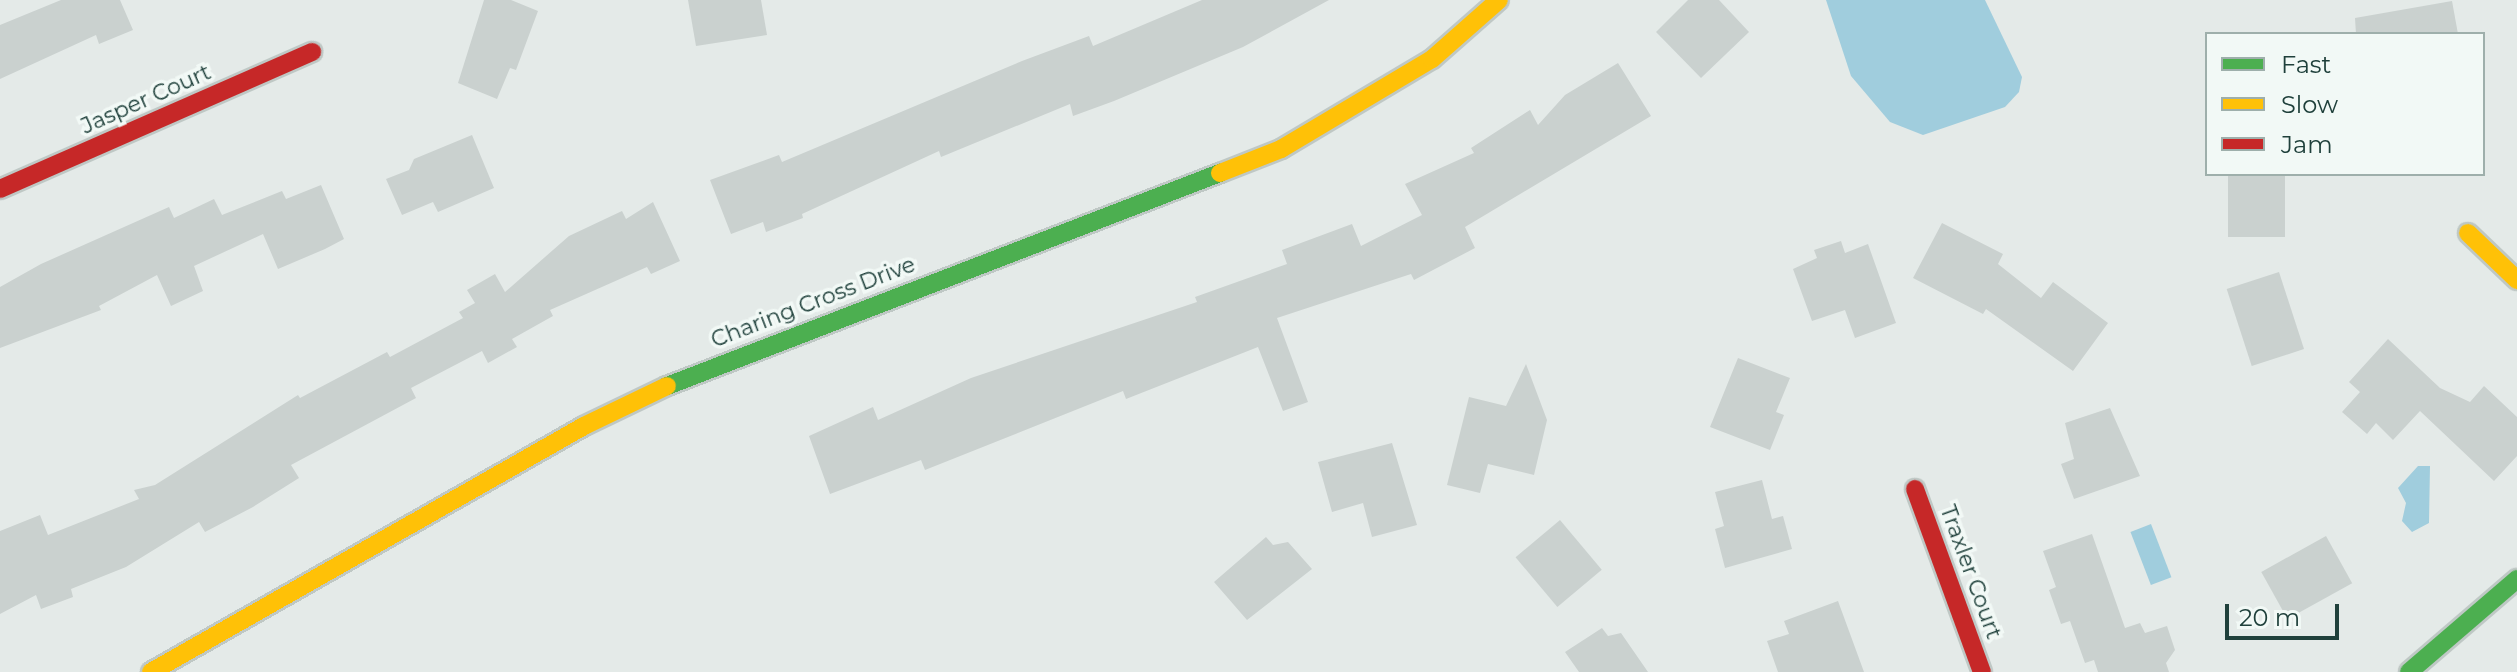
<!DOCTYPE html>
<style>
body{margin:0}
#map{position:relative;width:2517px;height:672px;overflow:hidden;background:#e4eae8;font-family:Montserrat,sans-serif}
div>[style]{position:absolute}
.water>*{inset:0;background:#a0cddd;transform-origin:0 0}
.building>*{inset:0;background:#cad1cf;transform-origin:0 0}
.roads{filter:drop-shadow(2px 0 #bfc8c5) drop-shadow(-2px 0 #bfc8c5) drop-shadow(0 2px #bfc8c5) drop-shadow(0 -2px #bfc8c5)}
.fast>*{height:18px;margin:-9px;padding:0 9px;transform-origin:9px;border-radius:9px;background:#4caf50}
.slow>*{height:18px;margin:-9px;padding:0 9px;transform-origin:9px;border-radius:9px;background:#ffc107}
.jam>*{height:18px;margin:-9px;padding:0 9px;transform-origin:9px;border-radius:9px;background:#c62828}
span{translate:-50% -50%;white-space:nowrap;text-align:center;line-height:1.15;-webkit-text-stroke:7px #f2f9f6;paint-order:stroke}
.street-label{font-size:22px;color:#1f403b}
.legend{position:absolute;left:2205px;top:32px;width:280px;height:144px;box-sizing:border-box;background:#f2f9f6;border:2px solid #9eafab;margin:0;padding:10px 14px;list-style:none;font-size:24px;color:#1f403b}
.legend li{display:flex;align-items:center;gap:16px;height:40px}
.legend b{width:40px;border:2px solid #9eafab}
.scale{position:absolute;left:2225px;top:604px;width:114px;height:36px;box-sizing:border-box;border:4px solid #1f403b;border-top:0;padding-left:10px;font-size:24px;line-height:28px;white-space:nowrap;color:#1f403b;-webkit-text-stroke:6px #f2f9f6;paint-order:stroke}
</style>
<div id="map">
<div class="water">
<i style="clip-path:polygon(1826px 0,1985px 0,2022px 77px,2019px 92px,2005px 107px,1923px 135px,1890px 122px,1851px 76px)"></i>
<i style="clip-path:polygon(2418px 466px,2430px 466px,2429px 523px,2412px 532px,2402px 521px,2406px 503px,2398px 488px)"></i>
<i style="left:2151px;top:524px;width:57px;height:22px;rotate:69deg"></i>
</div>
<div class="building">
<i style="clip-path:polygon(61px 0,120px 0,133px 30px,99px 44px,96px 35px,0 79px,0 25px)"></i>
<i style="clip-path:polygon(484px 0,511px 0,538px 11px,516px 70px,510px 68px,497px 99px,458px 83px)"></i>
<i style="clip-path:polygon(688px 0,761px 0,767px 35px,696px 46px)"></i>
<i style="clip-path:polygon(1202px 0,1329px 0,1243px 47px,1114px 101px,1073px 116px,1070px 104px,941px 157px,939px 151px,802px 214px,803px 218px,766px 232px,763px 222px,731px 234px,710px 180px,779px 155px,782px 162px,1022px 61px,1089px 36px,1093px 46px)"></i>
<i style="clip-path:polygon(1688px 0,1719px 0,1749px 32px,1701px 78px,1656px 32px)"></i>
<i style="clip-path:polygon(2452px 1px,2458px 34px,2356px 34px,2355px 18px)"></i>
<i style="clip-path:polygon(1618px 63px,1651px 116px,1465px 227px,1475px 248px,1414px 280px,1411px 274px,1277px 318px,1308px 402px,1283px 411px,1258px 347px,1126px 399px,1123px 391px,925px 470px,921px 460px,830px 494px,809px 436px,873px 407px,878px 420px,971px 378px,1197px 302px,1195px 297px,1287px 264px,1282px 250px,1352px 224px,1361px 246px,1422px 215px,1405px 184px,1474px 153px,1471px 148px,1530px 110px,1538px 125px,1565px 95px)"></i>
<i style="clip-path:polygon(472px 135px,494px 188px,438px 212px,433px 202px,402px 215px,386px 179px,409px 170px,414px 159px)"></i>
<i style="left:2228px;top:174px;width:57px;height:63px"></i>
<i style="clip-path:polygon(321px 185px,344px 239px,325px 249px,278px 269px,263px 234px,194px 266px,203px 291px,171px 306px,157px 275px,99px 306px,101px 310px,0 348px,0 287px,41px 264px,169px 207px,174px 218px,214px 199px,222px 215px,282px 191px,286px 199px)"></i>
<i style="clip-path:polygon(653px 202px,680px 261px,651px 274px,647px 267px,550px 310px,553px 316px,512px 339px,517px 347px,488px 363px,482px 351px,411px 388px,416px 398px,291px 465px,299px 478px,253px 507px,205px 532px,199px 522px,126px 567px,71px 589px,73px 597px,41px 609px,36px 595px,0 614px,0 531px,40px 515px,48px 535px,139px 499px,134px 490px,155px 485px,298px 395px,300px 398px,387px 352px,390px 357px,463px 318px,459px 312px,475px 303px,467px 290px,495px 274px,505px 292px,569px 236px,622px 211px,626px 219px)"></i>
<i style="clip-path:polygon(1942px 223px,2003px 254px,1998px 264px,2041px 298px,2053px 282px,2108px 323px,2073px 371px,1986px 309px,1983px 314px,1913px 278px)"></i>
<i style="clip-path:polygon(1841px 241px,1845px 253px,1868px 244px,1896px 323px,1855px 338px,1845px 310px,1812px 321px,1793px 269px,1817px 258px,1814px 250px)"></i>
<i style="left:2279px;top:272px;width:81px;height:55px;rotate:72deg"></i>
<i style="clip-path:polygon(2388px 339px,2440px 388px,2470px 402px,2484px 386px,2517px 417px,2517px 456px,2494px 481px,2420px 411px,2393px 440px,2376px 423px,2367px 434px,2342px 412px,2360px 392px,2349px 382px)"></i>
<i style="clip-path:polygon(1738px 358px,1790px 378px,1776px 412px,1784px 415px,1770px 450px,1710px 427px)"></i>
<i style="clip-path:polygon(1526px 364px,1547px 420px,1534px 475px,1488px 464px,1480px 493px,1447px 485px,1469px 397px,1506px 406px)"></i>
<i style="clip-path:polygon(2110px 408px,2140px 476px,2074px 499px,2061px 464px,2074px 459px,2065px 423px)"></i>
<i style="clip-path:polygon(1392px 443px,1417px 525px,1372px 537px,1363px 503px,1332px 512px,1318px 462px)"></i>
<i style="clip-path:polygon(1762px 480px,1772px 519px,1783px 516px,1792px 549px,1725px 568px,1715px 529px,1724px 526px,1715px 492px)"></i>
<i style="left:1560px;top:520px;width:65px;height:58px;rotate:50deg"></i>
<i style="clip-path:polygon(2092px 534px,2125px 628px,2140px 623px,2145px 633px,2167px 626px,2175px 650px,2166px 663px,2169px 672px,2098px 672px,2094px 660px,2085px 663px,2070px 621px,2061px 624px,2049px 590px,2056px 587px,2043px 551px)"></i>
<i style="left:2326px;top:536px;width:54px;height:74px;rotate:61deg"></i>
<i style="clip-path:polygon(1266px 537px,1273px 545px,1288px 542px,1312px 569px,1247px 620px,1214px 582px)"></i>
<i style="clip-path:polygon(1838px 601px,1864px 672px,1778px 672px,1767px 641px,1789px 634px,1784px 621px)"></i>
<i style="clip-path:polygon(1602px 628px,1608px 636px,1621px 633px,1648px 672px,1579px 672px,1565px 652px)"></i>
</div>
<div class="roads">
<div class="fast">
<i style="left:667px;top:386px;width:593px;rotate:-21.07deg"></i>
<i style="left:2409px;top:672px;width:143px;rotate:-40.7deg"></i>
</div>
<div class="slow">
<i style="left:1220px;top:173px;width:66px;rotate:-21.5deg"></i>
<i style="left:1281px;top:149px;width:176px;rotate:-30.8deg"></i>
<i style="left:1432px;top:59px;width:89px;rotate:-41.4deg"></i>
<i style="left:2468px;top:233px;width:68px;rotate:43.8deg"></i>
<i style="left:151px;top:672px;width:498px;rotate:-29.6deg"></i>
<i style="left:584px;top:426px;width:92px;rotate:-25.7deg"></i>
</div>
<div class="jam">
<i style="left:0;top:189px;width:341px;rotate:-23.7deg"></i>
<i style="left:1915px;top:489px;width:195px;rotate:69.9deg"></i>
</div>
</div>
<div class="street-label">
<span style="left:146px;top:99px;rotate:-24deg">Jasper Court</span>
<span style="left:813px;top:302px;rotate:-21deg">Charing Cross Drive</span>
<span style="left:1971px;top:572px;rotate:70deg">Traxler Court</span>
</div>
<ul class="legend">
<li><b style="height:10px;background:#4caf50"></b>Fast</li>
<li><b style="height:10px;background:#ffc107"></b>Slow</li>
<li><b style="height:10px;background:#c62828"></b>Jam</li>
</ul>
<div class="scale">20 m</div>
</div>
